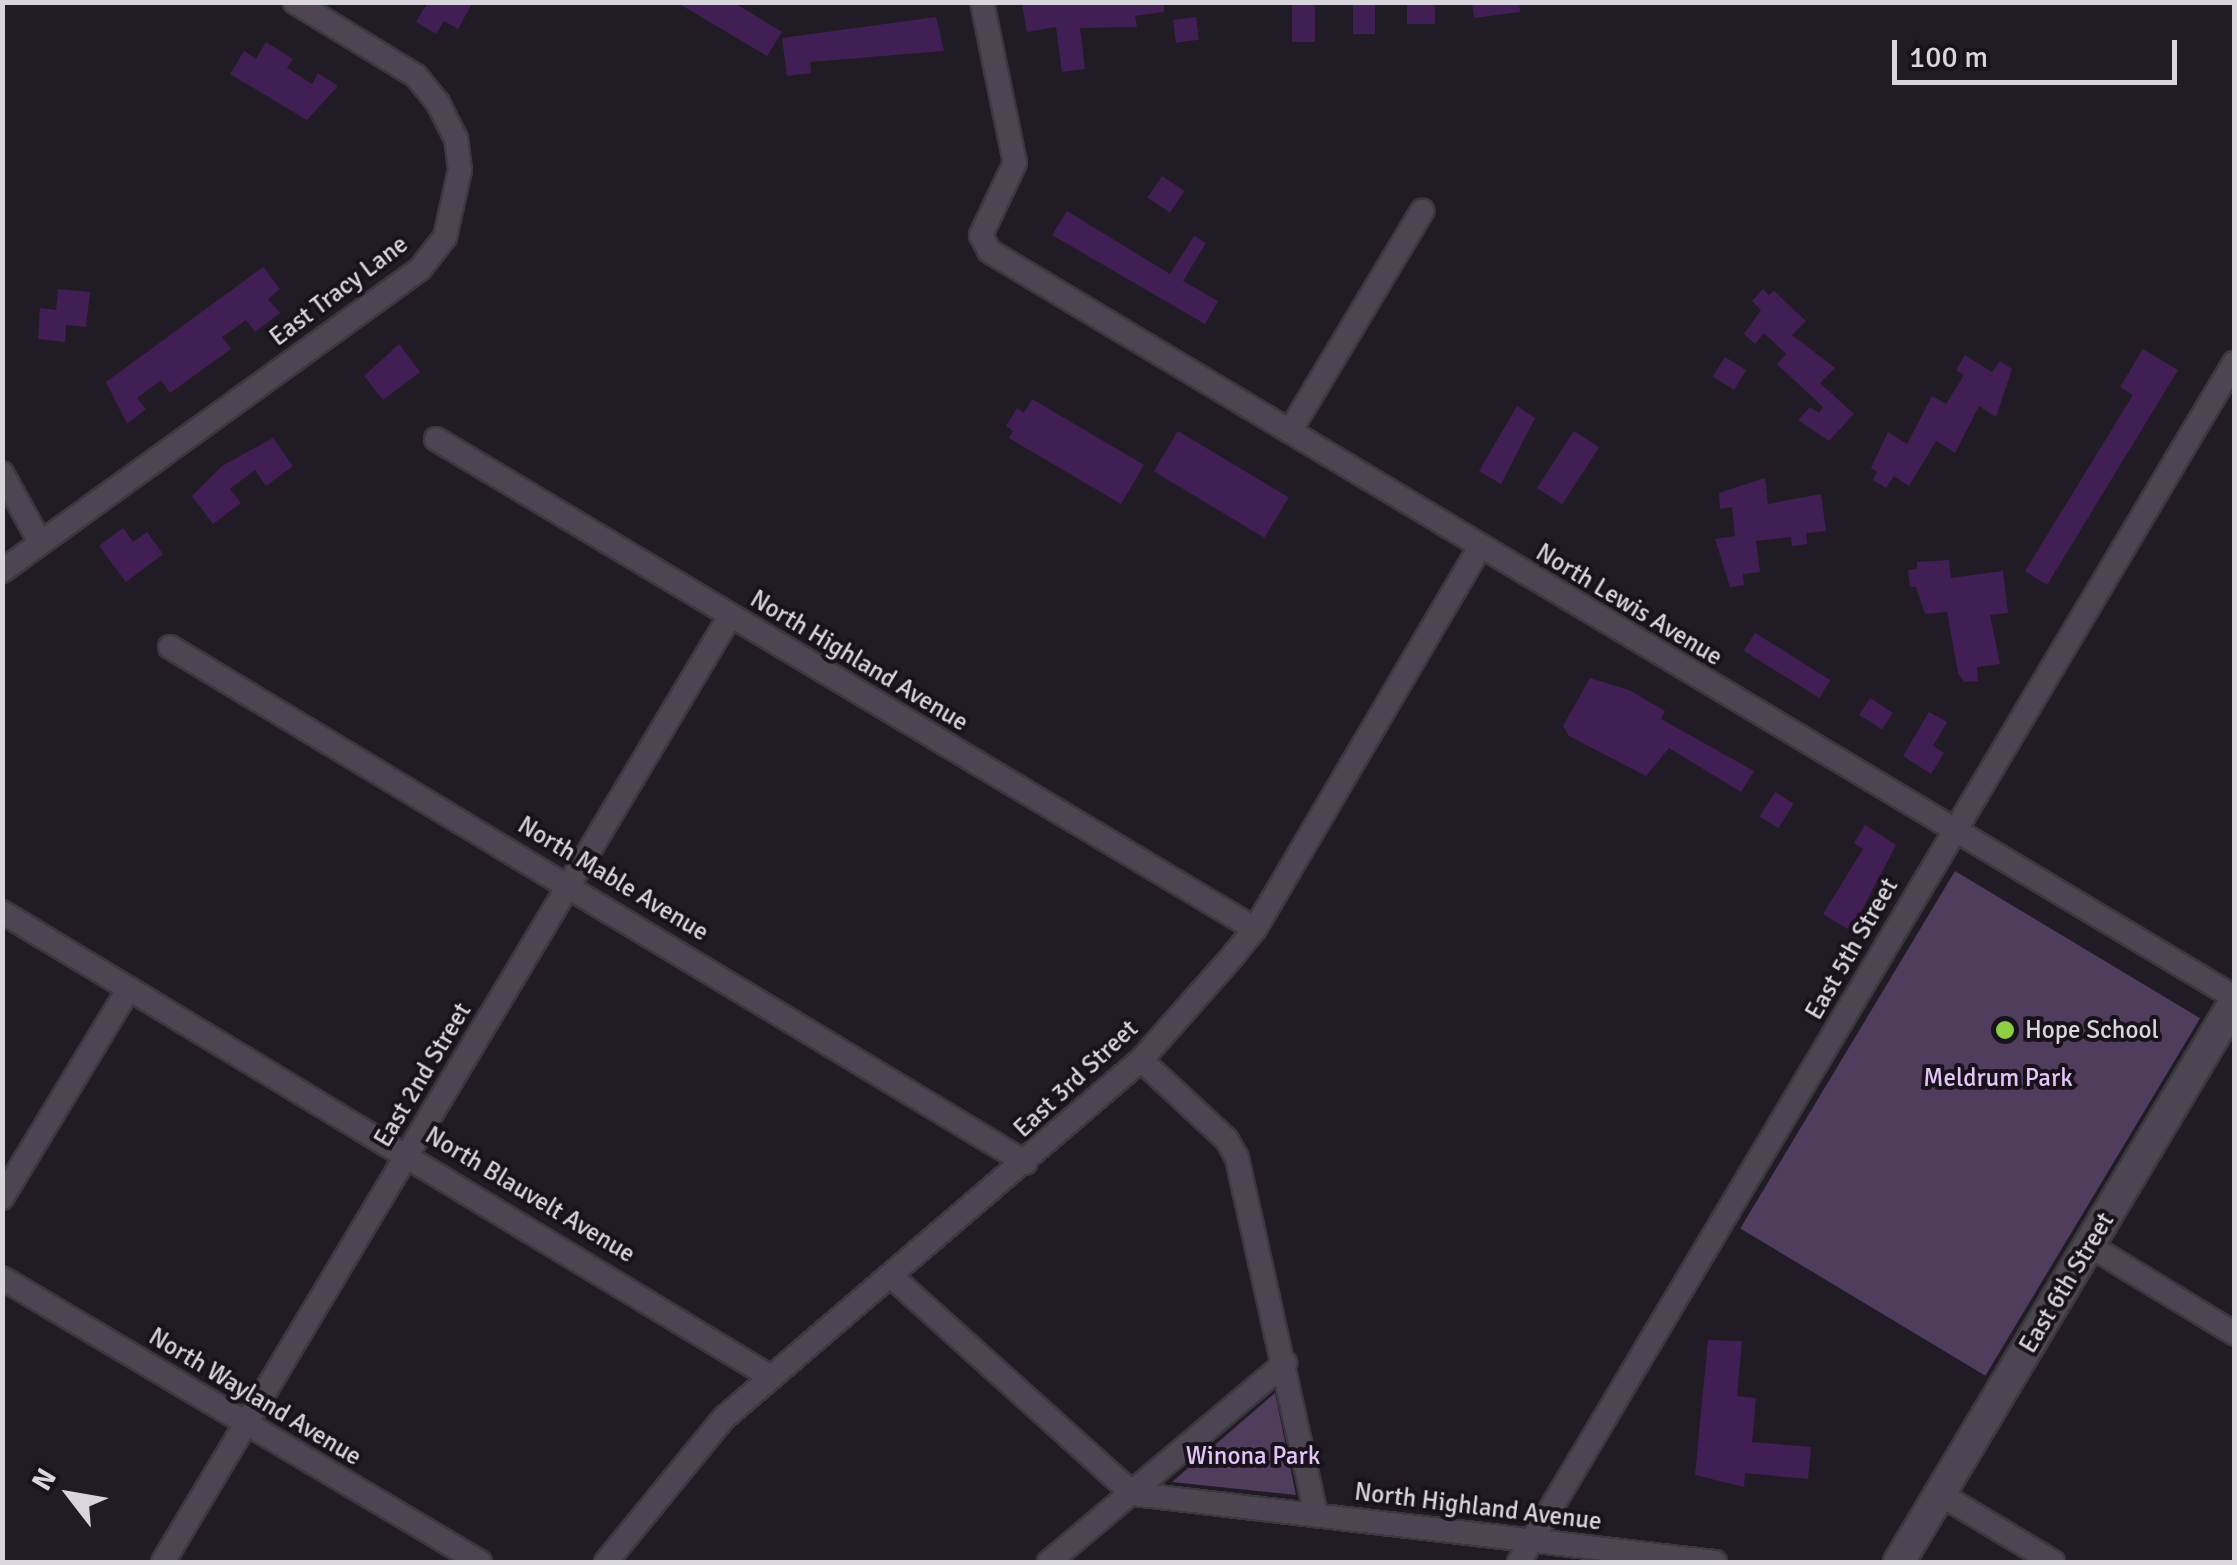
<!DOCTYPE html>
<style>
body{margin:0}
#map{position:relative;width:2237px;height:1565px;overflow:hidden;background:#211b25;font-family:Signika,sans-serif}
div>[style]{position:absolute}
.green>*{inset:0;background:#503c5d;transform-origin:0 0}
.building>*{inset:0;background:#411f55;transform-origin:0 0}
.roads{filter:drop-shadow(2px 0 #3c383f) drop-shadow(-2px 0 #3c383f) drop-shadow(0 2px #3c383f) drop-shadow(0 -2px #3c383f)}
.street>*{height:22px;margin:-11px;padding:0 11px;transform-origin:11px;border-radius:11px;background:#4d4652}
.secondary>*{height:30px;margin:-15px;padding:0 15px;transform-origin:15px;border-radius:15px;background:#4d4652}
.dots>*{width:28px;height:28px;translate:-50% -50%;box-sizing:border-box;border:5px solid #18121b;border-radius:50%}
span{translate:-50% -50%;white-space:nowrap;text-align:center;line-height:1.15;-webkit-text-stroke:8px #18121b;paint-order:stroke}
.street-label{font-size:25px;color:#d9d5dc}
.poi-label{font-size:25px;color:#d9d5dc}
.left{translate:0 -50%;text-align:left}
.park-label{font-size:25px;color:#e3c5f9}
.frame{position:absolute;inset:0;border:5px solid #d9d5dc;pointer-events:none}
.north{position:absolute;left:20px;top:1445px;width:100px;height:100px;-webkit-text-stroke:8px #18121b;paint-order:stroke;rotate:301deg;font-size:28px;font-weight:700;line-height:40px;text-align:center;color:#d9d5dc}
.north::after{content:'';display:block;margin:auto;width:35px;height:45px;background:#d9d5dc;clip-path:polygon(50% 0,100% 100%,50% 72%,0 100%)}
.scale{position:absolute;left:1892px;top:40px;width:285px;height:45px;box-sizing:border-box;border:5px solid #d9d5dc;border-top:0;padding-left:12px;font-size:30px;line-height:35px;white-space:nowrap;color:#d9d5dc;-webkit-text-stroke:8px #18121b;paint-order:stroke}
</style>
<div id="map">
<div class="green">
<i style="left:1955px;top:871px;width:286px;height:417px;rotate:31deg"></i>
<i style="clip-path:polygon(1275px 1393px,1296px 1495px,1172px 1482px)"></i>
</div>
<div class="building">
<i style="clip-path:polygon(428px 2px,473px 2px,458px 29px,444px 21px,436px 34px,416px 22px)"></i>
<i style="clip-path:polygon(676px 2px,733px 2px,782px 32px,767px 56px)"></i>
<i style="clip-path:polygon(1164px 2px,1164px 12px,1135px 16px,1137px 27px,1080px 28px,1085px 69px,1062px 72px,1056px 27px,1027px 32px,1022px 5px)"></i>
<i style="left:1292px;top:2px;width:23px;height:40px"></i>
<i style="left:1353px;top:2px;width:22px;height:32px"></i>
<i style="left:1407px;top:2px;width:28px;height:22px"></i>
<i style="clip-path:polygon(1472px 2px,1519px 2px,1520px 12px,1474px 18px)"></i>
<i style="clip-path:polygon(936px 17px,944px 51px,810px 62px,811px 73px,787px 76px,782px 38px)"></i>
<i style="left:1196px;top:17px;width:23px;height:23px;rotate:83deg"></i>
<i style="clip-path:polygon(266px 42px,293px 59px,287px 68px,312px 84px,318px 73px,338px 86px,307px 120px,230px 74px,244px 51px,256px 59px)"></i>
<i style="left:1162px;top:176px;width:27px;height:26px;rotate:34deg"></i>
<i style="clip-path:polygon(1067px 211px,1170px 274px,1194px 236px,1206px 243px,1183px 281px,1218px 301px,1205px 324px,1052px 235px)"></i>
<i style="clip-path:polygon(263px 267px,280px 289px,268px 299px,280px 313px,255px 332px,246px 320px,222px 337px,231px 349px,170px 393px,161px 380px,137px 398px,146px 409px,127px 424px,106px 382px)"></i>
<i style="clip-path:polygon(58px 289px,90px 292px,86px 327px,66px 325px,65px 342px,38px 339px,40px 308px,56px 310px)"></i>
<i style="clip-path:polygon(1763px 289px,1769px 295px,1774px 291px,1806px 321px,1792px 335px,1835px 368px,1820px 383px,1854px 414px,1829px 441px,1798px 420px,1810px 407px,1819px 413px,1823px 407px,1777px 364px,1786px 354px,1764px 333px,1755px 344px,1744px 334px,1761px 310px,1752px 301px)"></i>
<i style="clip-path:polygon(399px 344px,420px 372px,383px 400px,364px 376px)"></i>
<i style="clip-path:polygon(2143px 349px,2178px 370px,2047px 585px,2025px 571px,2133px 395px,2120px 387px)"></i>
<i style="clip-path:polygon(1965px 355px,1992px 372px,2000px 361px,2012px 369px,1996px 417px,1979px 406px,1955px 453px,1936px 441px,1909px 486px,1894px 476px,1886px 488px,1873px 480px,1877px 472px,1871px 468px,1888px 432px,1907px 444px,1932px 396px,1946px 404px,1964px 375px,1956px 370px)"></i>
<i style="left:1725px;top:357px;width:25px;height:23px;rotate:32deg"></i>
<i style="clip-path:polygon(1032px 399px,1144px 465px,1121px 504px,1009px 438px,1013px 431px,1006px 426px,1017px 408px,1024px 413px)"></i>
<i style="clip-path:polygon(1517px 406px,1535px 418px,1501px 484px,1479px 471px)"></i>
<i style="left:1178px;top:431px;width:129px;height:47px;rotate:31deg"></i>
<i style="left:1574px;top:431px;width:30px;height:68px;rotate:33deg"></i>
<i style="clip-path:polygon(273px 438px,293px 466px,266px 486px,255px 470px,230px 489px,241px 503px,213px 524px,192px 496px,222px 466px)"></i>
<i style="clip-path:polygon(1765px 478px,1768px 504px,1821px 494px,1826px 531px,1806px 533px,1807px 544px,1792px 546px,1791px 537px,1756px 541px,1760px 572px,1743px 574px,1744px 585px,1730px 587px,1715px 539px,1735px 536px,1732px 507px,1720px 509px,1719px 493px)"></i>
<i style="clip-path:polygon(123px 528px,133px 542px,147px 532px,163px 554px,126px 582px,99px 546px)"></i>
<i style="clip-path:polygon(1949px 560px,1951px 578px,2003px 571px,2008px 613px,1990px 615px,2000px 664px,1977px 667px,1978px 681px,1964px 682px,1958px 673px,1947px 612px,1925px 614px,1916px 587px,1910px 587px,1908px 570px,1917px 569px,1917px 562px)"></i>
<i style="left:1755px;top:633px;width:89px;height:21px;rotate:32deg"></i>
<i style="clip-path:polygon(1590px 678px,1629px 690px,1665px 711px,1661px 719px,1754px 771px,1741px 792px,1669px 748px,1646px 776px,1569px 736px,1563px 726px)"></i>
<i style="left:1870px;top:698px;width:27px;height:20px;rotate:33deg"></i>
<i style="clip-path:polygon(1929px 712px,1947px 722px,1933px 746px,1944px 753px,1931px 774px,1903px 756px)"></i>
<i style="left:1775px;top:792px;width:22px;height:29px;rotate:32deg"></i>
<i style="clip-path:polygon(1865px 825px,1896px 845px,1851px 931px,1823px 914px,1863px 849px,1854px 843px)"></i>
<i style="clip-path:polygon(1708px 1340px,1742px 1341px,1737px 1396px,1756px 1398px,1752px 1442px,1811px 1447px,1808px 1479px,1745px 1473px,1744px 1487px,1695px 1475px)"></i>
</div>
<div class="roads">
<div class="street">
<i style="left:982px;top:2px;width:164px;rotate:78.4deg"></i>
<i style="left:1015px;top:163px;width:80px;rotate:115.3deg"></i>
<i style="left:981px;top:235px;width:18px;rotate:63deg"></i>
<i style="left:989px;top:251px;width:1451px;rotate:30.93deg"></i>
<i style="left:1290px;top:431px;width:257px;rotate:-59deg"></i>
<i style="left:436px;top:439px;width:954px;rotate:30.89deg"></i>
<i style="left:2px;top:473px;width:79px;rotate:61.2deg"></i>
<i style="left:2px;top:571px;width:516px;rotate:-35.85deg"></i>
<i style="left:420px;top:269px;width:41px;rotate:-52deg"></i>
<i style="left:445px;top:237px;width:69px;rotate:-77.4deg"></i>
<i style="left:460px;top:170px;width:31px;rotate:-97deg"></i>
<i style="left:456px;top:139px;width:40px;rotate:-116.6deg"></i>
<i style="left:438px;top:103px;width:35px;rotate:-129deg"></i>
<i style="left:416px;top:76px;width:142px;rotate:-148.6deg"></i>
<i style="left:170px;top:647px;width:999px;rotate:31.08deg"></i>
<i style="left:2px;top:912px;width:896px;rotate:31.17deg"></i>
<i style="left:1141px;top:1060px;width:117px;rotate:42.9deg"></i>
<i style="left:1227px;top:1140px;width:21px;rotate:61deg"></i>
<i style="left:1237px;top:1158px;width:366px;rotate:77.5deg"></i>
<i style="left:2px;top:1198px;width:245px;rotate:-58.8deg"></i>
<i style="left:2089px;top:1245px;width:170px;rotate:31.3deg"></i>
<i style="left:891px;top:1276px;width:326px;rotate:42deg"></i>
<i style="left:1133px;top:1494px;width:586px;rotate:6.66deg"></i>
<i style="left:2px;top:1278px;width:556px;rotate:30.72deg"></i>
<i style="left:1940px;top:1494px;width:132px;rotate:31deg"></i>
<i style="left:163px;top:1562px;width:1103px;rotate:-59.06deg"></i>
<i style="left:606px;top:1562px;width:186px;rotate:-50.7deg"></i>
<i style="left:724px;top:1418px;width:550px;rotate:-40.65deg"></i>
<i style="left:1141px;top:1060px;width:137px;rotate:-48.5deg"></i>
<i style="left:1232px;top:957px;width:36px;rotate:-51deg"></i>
<i style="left:1255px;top:929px;width:442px;rotate:-59.5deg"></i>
<i style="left:1049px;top:1562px;width:309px;rotate:-40.1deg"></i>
<i style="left:1519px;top:1562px;width:1396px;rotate:-59.19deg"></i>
</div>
<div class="secondary">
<i style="left:1899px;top:1562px;width:652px;rotate:-59.07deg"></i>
</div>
</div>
<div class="dots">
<i style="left:2005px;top:1030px;background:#8ece43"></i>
</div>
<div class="street-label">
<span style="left:339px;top:291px;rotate:-37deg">East Tracy Lane</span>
<span style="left:1629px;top:605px;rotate:31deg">North Lewis Avenue</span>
<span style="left:859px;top:661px;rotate:31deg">North Highland Avenue</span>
<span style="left:613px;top:879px;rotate:31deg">North Mable Avenue</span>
<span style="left:1852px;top:949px;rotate:-60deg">East 5th Street</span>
<span style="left:423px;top:1075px;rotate:-59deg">East 2nd Street</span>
<span style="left:1076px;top:1079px;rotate:-43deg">East 3rd Street</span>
<span style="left:530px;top:1195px;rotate:31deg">North Blauvelt Avenue</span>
<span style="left:2067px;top:1283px;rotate:-59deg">East 6th Street</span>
<span style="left:255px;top:1397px;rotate:31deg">North Wayland Avenue</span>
<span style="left:1478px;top:1507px;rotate:7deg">North Highland Avenue</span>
</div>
<div class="poi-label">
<span class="left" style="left:2025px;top:1030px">Hope School</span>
</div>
<div class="park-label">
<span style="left:1998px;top:1078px">Meldrum Park</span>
<span style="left:1253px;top:1456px">Winona Park</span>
</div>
<div class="frame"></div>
<div class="north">N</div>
<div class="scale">100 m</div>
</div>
